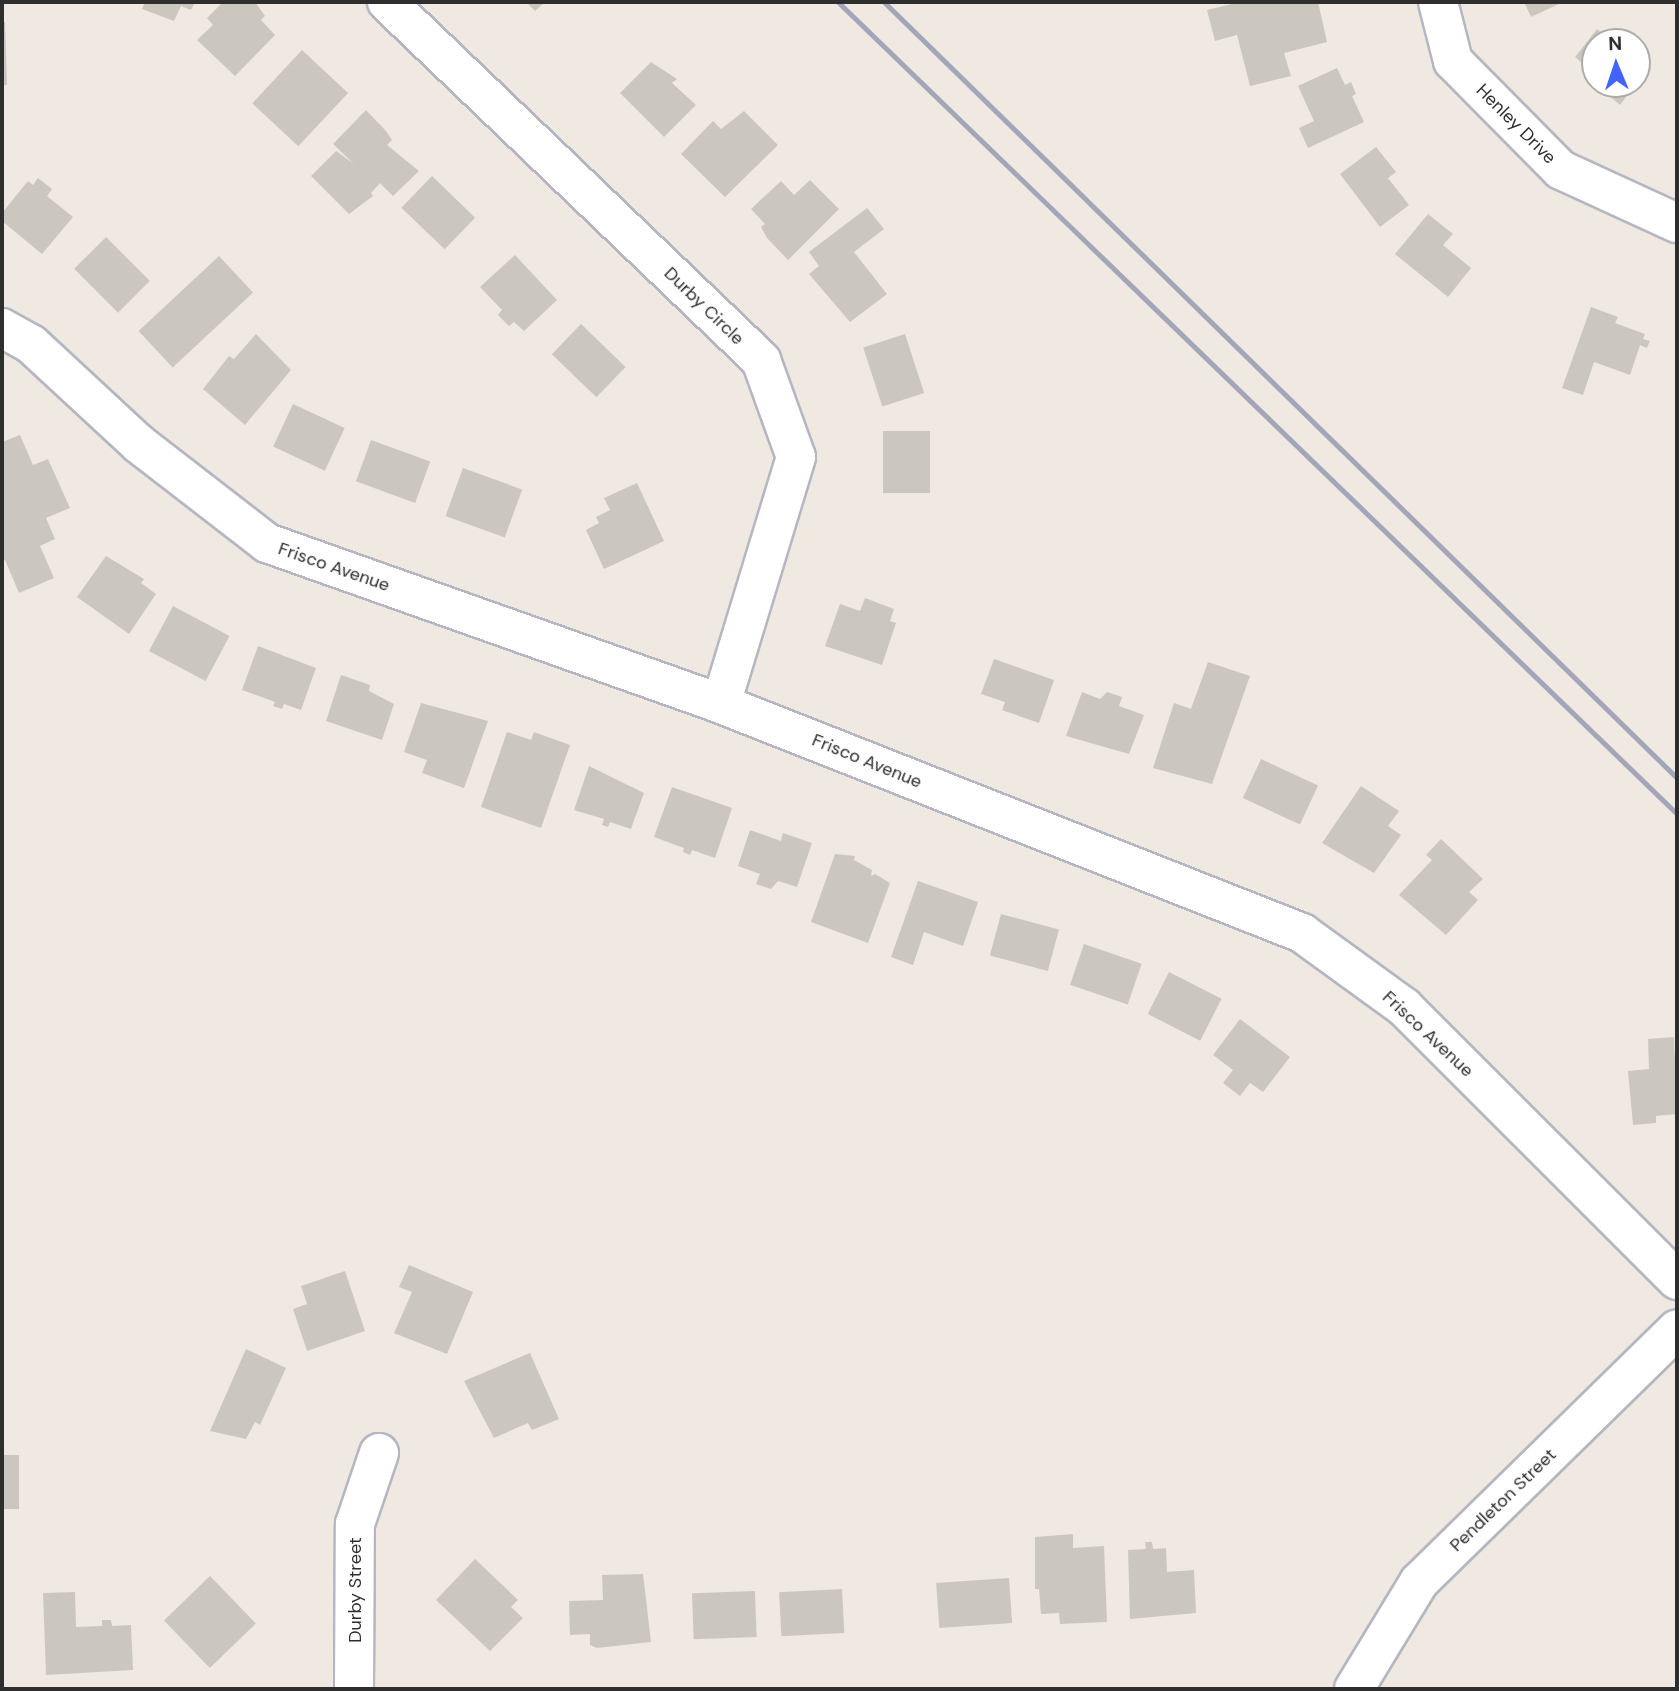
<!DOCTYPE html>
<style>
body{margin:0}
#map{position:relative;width:1679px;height:1691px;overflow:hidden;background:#efe9e1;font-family:"DM Sans",sans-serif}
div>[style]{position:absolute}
.building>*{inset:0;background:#cbc7bf;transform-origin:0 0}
.roads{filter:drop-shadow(2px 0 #b4b7c1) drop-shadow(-2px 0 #b4b7c1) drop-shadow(0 2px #b4b7c1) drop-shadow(0 -2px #b4b7c1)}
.minor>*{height:38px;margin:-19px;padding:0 19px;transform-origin:19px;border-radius:19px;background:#fff}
.tertiary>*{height:38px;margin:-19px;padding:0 19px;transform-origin:19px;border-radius:19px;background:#fff}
.secondary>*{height:38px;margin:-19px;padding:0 19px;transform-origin:19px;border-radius:19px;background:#fff}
.rail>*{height:5px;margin:-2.5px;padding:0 2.5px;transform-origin:2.5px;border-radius:2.5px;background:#a3a6b8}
span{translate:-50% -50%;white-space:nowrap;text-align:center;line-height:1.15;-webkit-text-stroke:5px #fff;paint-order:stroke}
.street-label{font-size:18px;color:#2e2e2e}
.frame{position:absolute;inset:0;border:4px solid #2e2e2e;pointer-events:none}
.north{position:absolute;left:1581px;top:28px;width:70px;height:70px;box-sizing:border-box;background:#fff;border:2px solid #ababab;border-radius:50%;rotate:358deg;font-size:19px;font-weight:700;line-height:28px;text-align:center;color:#2e2e2e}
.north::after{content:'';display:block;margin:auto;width:24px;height:32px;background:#4264fb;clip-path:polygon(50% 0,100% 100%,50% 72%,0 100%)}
</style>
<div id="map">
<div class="building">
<i style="clip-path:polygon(145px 2px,195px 2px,191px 10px,181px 6px,174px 21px,142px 9px)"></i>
<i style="clip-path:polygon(223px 2px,255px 2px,265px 16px,261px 20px,275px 35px,235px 76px,197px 40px,213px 25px,207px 18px)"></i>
<i style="clip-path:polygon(526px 2px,545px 2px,535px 11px)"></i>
<i style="clip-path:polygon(1240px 2px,1318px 2px,1327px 42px,1284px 53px,1291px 76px,1250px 86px,1237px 35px,1215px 41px,1207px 10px)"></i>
<i style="clip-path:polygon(1517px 2px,1563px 2px,1531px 17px,1524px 2px)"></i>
<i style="clip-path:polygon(2px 22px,5px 22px,7px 85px,2px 85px)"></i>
<i style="clip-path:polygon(1597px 29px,1613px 42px,1595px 42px,1592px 86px,1587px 82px,1591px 70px,1575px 57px)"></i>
<i style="left:302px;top:50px;width:63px;height:73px;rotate:43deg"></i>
<i style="clip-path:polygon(1637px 61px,1647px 70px,1637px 83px)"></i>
<i style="clip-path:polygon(651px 62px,677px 79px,672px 83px,696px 105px,664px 137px,620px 93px)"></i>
<i style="clip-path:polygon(1337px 68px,1345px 85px,1351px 82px,1356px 94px,1352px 96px,1364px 122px,1308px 148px,1299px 128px,1314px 121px,1298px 86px)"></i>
<i style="clip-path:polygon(1604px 84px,1636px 84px,1620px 105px,1600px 88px)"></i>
<i style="clip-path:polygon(366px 110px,386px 131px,392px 140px,387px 145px,419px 171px,393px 196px,380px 183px,371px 193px,373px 196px,349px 214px,311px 176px,336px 151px,354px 164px,333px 144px)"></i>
<i style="clip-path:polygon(744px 111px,778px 145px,725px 197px,681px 154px,713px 121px,721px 129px)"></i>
<i style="clip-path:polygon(1376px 147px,1396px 172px,1388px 178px,1409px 205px,1380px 227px,1340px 174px)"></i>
<i style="left:432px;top:176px;width:60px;height:44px;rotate:44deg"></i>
<i style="clip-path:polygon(38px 178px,52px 189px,47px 196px,73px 217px,42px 254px,2px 221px,2px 213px,28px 181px,33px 185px)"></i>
<i style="clip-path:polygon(810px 180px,839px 209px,788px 260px,767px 238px,761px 227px,765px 224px,751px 209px,781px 181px,794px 195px)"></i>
<i style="clip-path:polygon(867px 208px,884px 229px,854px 252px,887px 294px,850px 322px,809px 274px,819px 266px,809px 252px)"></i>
<i style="clip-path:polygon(1428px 214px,1453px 234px,1443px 245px,1471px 268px,1448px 297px,1395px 254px)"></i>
<i style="left:106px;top:237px;width:62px;height:45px;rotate:45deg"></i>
<i style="clip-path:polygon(515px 255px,557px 300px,524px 331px,514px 322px,509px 326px,498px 315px,502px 310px,480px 287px)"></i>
<i style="left:219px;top:256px;width:50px;height:110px;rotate:47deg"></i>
<i style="clip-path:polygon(1591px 307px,1618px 317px,1615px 323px,1645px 334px,1643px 339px,1650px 341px,1647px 348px,1640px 345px,1630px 375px,1594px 362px,1583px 395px,1562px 388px)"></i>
<i style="left:581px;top:324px;width:62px;height:42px;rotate:44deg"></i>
<i style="clip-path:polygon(256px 334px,291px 370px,245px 425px,203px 389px,229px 356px,234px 359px)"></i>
<i style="left:905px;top:334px;width:62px;height:44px;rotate:72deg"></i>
<i style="left:293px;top:404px;width:57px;height:47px;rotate:25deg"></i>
<i style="left:883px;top:431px;width:47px;height:62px"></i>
<i style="clip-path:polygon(20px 435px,33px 465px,48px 459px,70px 508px,46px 518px,55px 539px,40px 546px,54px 578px,19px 593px,5px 560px,2px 562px,2px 442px)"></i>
<i style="left:371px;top:440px;width:63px;height:44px;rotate:20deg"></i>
<i style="left:463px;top:468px;width:63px;height:51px;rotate:20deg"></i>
<i style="clip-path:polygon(637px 483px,664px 541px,604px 569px,586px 530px,599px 523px,596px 517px,610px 510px,604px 498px)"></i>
<i style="clip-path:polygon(106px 556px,144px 579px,141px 583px,156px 594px,129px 634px,77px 597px)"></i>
<i style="clip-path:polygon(865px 598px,894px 609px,890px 621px,896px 623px,882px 665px,825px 646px,840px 604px,860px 611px)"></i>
<i style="left:173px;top:606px;width:64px;height:51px;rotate:28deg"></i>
<i style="clip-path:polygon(258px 646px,316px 668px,301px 710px,284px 704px,282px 709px,273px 706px,275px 702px,242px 690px)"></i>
<i style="clip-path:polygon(994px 659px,1054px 680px,1039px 723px,1002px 710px,1005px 702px,981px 694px)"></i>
<i style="clip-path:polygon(1208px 662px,1250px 676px,1212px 784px,1153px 768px,1174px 703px,1191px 709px)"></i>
<i style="clip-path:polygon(341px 675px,370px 685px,369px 691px,394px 704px,382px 740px,326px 721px)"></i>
<i style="clip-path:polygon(1082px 692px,1100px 699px,1107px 692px,1122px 697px,1119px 706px,1144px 715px,1129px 754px,1066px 736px)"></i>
<i style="clip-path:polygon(421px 703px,488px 721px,464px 788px,422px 773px,427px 760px,404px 752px)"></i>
<i style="clip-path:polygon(507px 732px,531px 740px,534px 732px,570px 745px,541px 828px,481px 807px)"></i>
<i style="left:1261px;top:759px;width:63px;height:43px;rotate:25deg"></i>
<i style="clip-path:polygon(589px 766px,644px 793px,631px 829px,610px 822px,608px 827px,602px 825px,604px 819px,574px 810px)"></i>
<i style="clip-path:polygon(1361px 786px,1399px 811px,1388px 826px,1401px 835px,1374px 873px,1322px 843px)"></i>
<i style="clip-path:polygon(672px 787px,732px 808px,715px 858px,692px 850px,690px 855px,683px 852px,684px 848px,654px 837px)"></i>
<i style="clip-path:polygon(750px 830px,781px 841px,783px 833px,812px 843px,797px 887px,778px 881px,771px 889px,756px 884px,760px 874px,738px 866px)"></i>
<i style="clip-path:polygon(1441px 839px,1483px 879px,1469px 892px,1478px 900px,1446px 935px,1399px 895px,1432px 860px,1426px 855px)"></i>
<i style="clip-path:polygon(835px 854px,855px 856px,854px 860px,872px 870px,871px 876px,875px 874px,890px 883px,868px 943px,811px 922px)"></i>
<i style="clip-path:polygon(918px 881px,978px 902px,963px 946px,924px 932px,913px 965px,891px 957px)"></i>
<i style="left:1001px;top:914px;width:60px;height:43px;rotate:15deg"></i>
<i style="left:1084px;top:944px;width:61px;height:43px;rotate:19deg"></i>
<i style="left:1169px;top:972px;width:59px;height:47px;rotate:27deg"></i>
<i style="clip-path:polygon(1240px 1019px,1290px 1057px,1263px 1092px,1250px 1083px,1240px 1096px,1223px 1083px,1233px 1070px,1213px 1055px)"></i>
<i style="clip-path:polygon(1674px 1037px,1677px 1114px,1656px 1116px,1656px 1123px,1633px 1125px,1628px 1071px,1649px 1069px,1648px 1039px)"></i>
<i style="clip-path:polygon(409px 1265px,473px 1292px,447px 1354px,394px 1333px,412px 1292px,399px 1287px)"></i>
<i style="clip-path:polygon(345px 1271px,365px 1331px,307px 1351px,293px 1309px,307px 1304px,301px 1286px)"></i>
<i style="clip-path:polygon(246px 1349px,286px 1368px,260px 1425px,255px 1422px,246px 1439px,210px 1431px)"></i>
<i style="clip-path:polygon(530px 1353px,559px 1419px,532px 1430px,528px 1423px,494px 1438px,464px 1381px)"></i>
<i style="left:2px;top:1455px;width:17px;height:54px"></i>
<i style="clip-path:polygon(1073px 1534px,1073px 1548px,1104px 1546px,1107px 1622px,1060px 1624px,1059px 1613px,1041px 1614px,1039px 1589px,1035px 1589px,1035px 1537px)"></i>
<i style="clip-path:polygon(1145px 1542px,1152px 1542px,1153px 1549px,1166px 1548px,1167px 1572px,1194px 1570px,1196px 1613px,1130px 1619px,1128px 1550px,1146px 1549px)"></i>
<i style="clip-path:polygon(475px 1559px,518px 1600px,511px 1607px,523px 1618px,490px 1651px,436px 1600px)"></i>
<i style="clip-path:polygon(643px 1574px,651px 1642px,597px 1648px,590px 1645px,590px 1634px,570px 1635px,569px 1601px,603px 1600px,602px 1575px)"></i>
<i style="left:210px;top:1576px;width:66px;height:64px;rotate:46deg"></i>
<i style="left:1009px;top:1578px;width:45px;height:73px;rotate:86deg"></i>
<i style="left:842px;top:1589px;width:44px;height:63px;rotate:87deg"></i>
<i style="left:755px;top:1591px;width:46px;height:63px;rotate:88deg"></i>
<i style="clip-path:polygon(75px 1592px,76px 1627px,102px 1626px,102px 1620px,111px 1620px,112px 1626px,131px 1625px,133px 1670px,46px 1675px,43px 1593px)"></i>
</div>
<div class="roads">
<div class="minor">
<i style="left:387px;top:2px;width:518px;rotate:43.75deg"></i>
<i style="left:761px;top:360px;width:103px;rotate:70.2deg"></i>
<i style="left:796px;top:457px;width:258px;rotate:106.9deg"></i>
<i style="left:1438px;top:2px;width:61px;rotate:75.7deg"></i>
<i style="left:1453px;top:61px;width:153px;rotate:45.3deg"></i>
<i style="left:1561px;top:170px;width:128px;rotate:24.6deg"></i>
<i style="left:354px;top:1689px;width:165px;rotate:-89.7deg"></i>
<i style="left:355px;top:1524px;width:75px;rotate:-71.3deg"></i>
</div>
<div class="tertiary">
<i style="left:2px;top:328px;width:33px;rotate:29deg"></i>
<i style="left:31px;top:344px;width:147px;rotate:42.8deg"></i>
<i style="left:139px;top:444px;width:162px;rotate:37.7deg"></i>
<i style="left:267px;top:543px;width:482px;rotate:19.5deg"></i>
<i style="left:721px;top:704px;width:625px;rotate:21.51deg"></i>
<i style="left:1302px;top:933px;width:126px;rotate:36deg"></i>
<i style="left:1404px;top:1007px;width:386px;rotate:45deg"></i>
</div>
<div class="secondary">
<i style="left:1354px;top:1689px;width:125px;rotate:-58.7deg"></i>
<i style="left:1419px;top:1582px;width:361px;rotate:-44.4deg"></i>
</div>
</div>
<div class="rail">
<i style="left:838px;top:2px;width:1168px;rotate:44.06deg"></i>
<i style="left:884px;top:2px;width:1110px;rotate:44.38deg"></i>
</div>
<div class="street-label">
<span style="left:1516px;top:124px;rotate:45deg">Henley Drive</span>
<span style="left:704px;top:306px;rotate:44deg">Durby Circle</span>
<span style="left:334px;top:567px;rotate:19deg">Frisco Avenue</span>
<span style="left:867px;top:761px;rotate:22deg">Frisco Avenue</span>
<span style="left:1428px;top:1034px;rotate:43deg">Frisco Avenue</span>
<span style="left:1503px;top:1500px;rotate:-44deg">Pendleton Street</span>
<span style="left:355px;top:1590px;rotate:-90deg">Durby Street</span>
</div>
<div class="frame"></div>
<div class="north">N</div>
</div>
